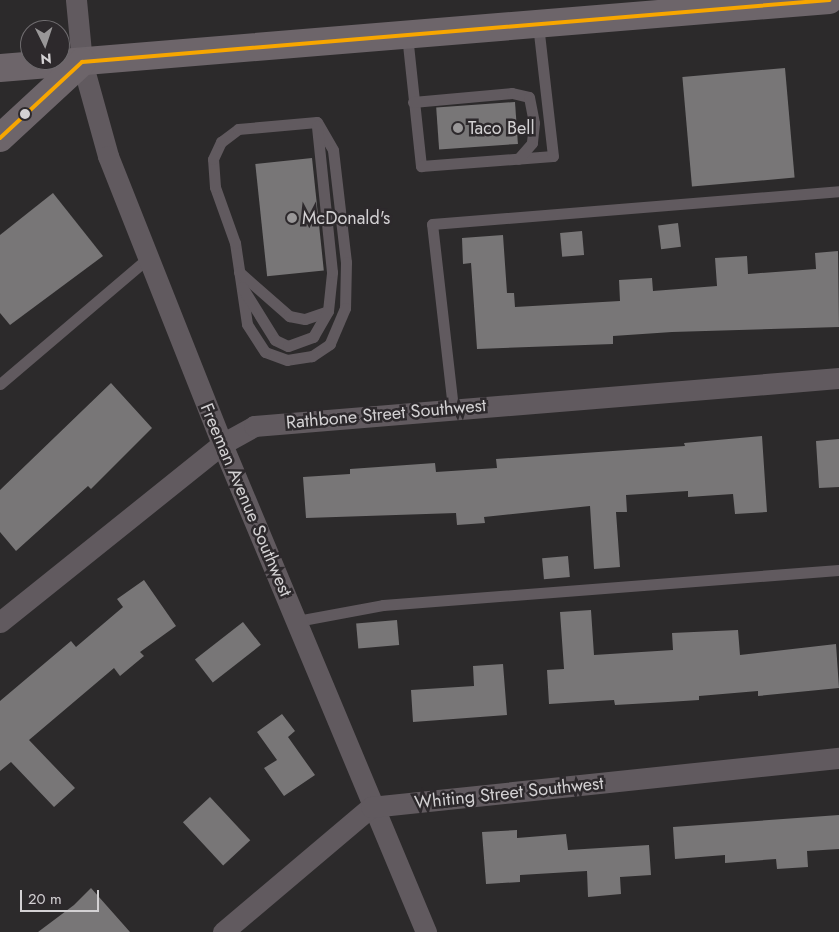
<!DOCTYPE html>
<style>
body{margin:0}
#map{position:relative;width:839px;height:932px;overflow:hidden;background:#2c2a2b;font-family:Jost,sans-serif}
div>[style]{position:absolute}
.building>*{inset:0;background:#787677;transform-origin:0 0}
.lane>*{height:11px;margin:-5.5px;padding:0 5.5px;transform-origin:5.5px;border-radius:5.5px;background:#615a5f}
.street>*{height:21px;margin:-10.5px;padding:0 10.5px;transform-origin:10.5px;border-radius:10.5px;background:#615a5f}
.secondary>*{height:28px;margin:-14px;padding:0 14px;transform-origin:14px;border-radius:14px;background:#6d656a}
.bus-1>*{height:4px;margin:-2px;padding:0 2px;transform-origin:2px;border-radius:2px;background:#f7a600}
.dots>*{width:14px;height:14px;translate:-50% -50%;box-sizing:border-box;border:2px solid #2d292c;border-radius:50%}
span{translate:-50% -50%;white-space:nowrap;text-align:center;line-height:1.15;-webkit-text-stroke:5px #2d292c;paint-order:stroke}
.poi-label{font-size:18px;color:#d3d1d3}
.left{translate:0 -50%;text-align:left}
.street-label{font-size:18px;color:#d3d1d3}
.north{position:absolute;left:20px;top:20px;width:50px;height:50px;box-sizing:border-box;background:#2d292c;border:1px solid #6f6c6f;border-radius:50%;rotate:176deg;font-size:14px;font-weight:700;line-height:20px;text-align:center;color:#d3d1d3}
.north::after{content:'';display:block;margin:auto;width:18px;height:22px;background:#999798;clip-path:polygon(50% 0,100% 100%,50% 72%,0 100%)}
.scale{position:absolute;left:20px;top:890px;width:79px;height:22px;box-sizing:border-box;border:2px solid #d3d1d3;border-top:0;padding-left:6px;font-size:15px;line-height:18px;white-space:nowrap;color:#d3d1d3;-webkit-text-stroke:4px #2d292c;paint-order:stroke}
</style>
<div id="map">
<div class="building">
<i style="left:785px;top:68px;width:110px;height:103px;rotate:85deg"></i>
<i style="left:515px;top:102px;width:42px;height:79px;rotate:86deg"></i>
<i style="left:312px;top:158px;width:113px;height:57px;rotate:84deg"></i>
<i style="clip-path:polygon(53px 193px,103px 256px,10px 325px,0 313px,0 235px)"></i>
<i style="left:678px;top:223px;width:24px;height:20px;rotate:83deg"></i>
<i style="left:582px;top:231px;width:24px;height:22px;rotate:85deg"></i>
<i style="clip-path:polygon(503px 235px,507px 293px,514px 293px,515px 307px,620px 301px,619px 280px,652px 278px,653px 291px,717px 286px,715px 258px,747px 256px,748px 274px,816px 269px,815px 253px,838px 251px,839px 327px,672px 332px,613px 336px,613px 344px,477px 349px,471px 263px,463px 264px,462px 238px)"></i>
<i style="clip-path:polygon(111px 383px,152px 428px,91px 489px,88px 486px,16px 551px,0 532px,0 490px)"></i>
<i style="clip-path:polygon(762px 436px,767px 512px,735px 514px,733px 494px,688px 497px,688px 491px,626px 495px,627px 512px,616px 512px,620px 567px,594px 569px,590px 506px,484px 517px,485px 523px,457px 525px,456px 513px,306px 518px,303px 477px,350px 474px,350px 469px,435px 463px,436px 472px,497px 468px,496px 459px,685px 446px,684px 443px)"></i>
<i style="clip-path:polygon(839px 439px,839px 487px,819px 488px,816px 441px)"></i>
<i style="left:568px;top:556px;width:21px;height:26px;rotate:85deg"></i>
<i style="clip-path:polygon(144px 580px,176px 626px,140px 652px,144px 656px,120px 676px,114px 668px,29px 740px,75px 788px,54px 807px,11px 762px,0 771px,0 701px,71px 641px,76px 647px,123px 607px,117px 599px)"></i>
<i style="clip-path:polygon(591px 610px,594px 655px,673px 650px,672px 633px,738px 630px,740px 655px,836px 644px,839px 688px,758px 696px,758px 691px,699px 696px,699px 700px,668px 702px,615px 705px,614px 700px,549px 704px,547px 670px,564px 669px,560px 612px)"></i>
<i style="left:397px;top:620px;width:25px;height:41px;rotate:85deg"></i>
<i style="left:243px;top:622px;width:29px;height:61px;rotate:52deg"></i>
<i style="clip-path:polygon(503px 664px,507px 715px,413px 722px,411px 690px,474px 686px,473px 666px)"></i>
<i style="clip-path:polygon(282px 714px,295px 731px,288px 737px,315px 775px,284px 796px,264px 768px,277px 760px,257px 732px)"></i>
<i style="left:210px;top:797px;width:59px;height:37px;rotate:47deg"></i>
<i style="clip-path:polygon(839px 815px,839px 849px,807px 851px,808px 867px,777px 869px,776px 859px,725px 863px,725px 855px,675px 859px,673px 827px)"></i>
<i style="clip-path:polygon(517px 830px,517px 838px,566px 834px,568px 850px,649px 845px,651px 875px,620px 877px,621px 894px,588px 897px,587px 871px,520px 875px,520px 882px,486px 884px,482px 832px)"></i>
<i style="clip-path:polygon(91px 888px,130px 932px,38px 932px,74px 905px)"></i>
</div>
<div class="lane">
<i style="left:407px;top:35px;width:132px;rotate:83.9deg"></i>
<i style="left:421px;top:166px;width:132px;rotate:-4.3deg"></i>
<i style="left:553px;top:156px;width:133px;rotate:-96.5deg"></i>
<i style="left:413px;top:102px;width:99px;rotate:-5.2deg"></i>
<i style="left:512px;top:93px;width:17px;rotate:13deg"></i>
<i style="left:529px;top:97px;width:26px;rotate:79deg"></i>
<i style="left:534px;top:123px;width:20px;rotate:96deg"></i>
<i style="left:532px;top:143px;width:21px;rotate:131deg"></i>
<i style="left:317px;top:122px;width:32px;rotate:60deg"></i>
<i style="left:333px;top:150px;width:113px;rotate:83.4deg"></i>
<i style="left:346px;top:262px;width:46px;rotate:91.2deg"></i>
<i style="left:345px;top:308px;width:39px;rotate:113deg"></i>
<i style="left:330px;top:344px;width:22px;rotate:146deg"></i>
<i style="left:312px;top:356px;width:25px;rotate:171deg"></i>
<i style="left:287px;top:360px;width:23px;rotate:-160deg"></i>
<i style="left:265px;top:352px;width:33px;rotate:-123deg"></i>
<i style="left:247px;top:324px;width:82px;rotate:-98.4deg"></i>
<i style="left:235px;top:243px;width:59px;rotate:-109.7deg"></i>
<i style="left:215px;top:187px;width:28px;rotate:-94deg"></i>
<i style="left:213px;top:159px;width:19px;rotate:-65deg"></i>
<i style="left:221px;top:142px;width:21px;rotate:-37deg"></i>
<i style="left:238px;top:129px;width:79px;rotate:-5.1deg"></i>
<i style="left:239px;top:272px;width:67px;rotate:41.3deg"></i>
<i style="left:289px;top:316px;width:16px;rotate:11deg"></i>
<i style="left:305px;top:319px;width:24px;rotate:-19deg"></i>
<i style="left:328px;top:311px;width:39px;rotate:-84deg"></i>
<i style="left:332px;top:272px;width:147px;rotate:-95.9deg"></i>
<i style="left:242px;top:287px;width:62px;rotate:58.1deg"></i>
<i style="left:275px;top:340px;width:14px;rotate:25deg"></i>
<i style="left:288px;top:346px;width:27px;rotate:-20deg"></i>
<i style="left:313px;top:337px;width:30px;rotate:-60deg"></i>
<i style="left:0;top:384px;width:196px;rotate:-40.4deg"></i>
<i style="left:453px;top:408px;width:185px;rotate:-96.5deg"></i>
<i style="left:432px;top:224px;width:408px;rotate:-4.6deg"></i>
<i style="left:297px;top:621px;width:87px;rotate:-10.5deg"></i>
<i style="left:383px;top:605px;width:457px;rotate:-4.4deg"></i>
</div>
<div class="street">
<i style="left:76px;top:0;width:62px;rotate:84.5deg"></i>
<i style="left:82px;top:62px;width:98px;rotate:74.5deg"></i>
<i style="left:108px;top:156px;width:310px;rotate:68.4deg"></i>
<i style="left:222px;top:444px;width:529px;rotate:67.31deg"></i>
<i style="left:0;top:622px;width:285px;rotate:-38.7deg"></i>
<i style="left:222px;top:444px;width:37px;rotate:-29deg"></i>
<i style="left:254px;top:426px;width:587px;rotate:-4.69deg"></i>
<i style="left:223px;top:932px;width:194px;rotate:-40.2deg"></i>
<i style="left:371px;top:807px;width:471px;rotate:-6deg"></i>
</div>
<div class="secondary">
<i style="left:0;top:68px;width:832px;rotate:-4.69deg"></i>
<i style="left:0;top:138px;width:112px;rotate:-42.8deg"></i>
</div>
<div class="bus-1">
<i style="left:0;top:138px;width:112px;rotate:-42.8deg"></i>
<i style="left:82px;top:62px;width:750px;rotate:-4.74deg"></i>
</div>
<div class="dots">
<i style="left:25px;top:114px;background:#d3d1d3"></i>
<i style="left:458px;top:128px;background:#999798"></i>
<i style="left:292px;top:218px;background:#999798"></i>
</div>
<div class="poi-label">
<span class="left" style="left:468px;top:128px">Taco Bell</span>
<span class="left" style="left:302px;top:218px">McDonald's</span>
</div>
<div class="street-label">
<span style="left:386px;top:414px;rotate:-5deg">Rathbone Street Southwest</span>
<span style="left:246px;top:500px;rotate:67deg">Freeman Avenue Southwest</span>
<span style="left:509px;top:793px;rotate:-6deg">Whiting Street Southwest</span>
</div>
<div class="north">N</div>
<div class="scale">20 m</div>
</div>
